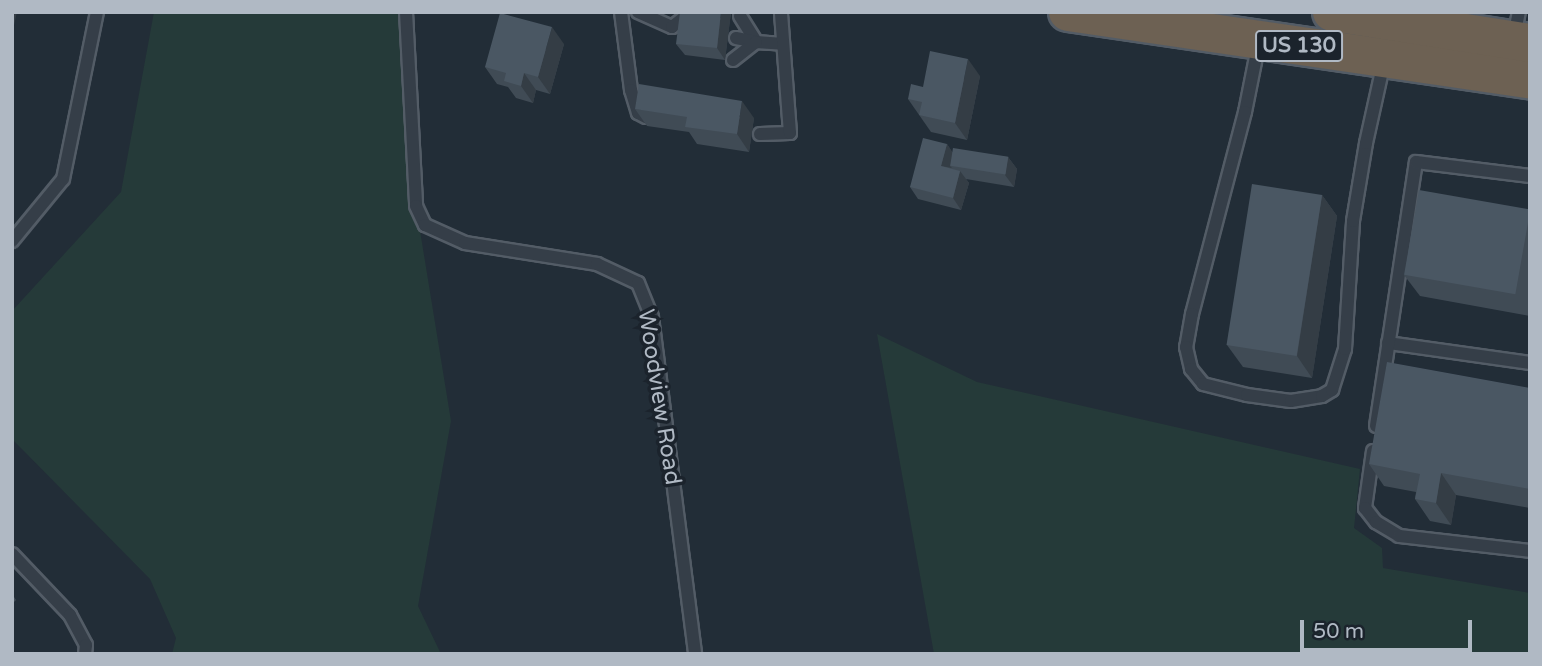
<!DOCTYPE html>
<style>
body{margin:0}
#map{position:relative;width:1542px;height:666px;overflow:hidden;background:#222d37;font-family:"Varela Round",sans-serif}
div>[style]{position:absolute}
.green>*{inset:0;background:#253a39}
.roads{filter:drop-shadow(2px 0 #535c66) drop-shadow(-2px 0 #535c66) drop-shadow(0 2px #535c66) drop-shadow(0 -2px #535c66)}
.lane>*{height:12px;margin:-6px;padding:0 6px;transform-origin:6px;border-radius:6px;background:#353e48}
.highway>*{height:38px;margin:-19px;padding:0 19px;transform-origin:19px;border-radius:19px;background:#6d6153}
.wall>*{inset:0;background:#404b55}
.shaded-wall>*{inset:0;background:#343d45}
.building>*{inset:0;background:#4a5763;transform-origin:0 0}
span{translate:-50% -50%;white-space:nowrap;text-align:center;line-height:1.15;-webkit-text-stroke:7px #1b232c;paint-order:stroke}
.shield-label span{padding:2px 5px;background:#1b232c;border:2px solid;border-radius:5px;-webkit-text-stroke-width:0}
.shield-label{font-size:21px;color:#b0b9c4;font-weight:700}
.street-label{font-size:23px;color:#b0b9c4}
.frame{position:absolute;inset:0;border:14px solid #b0b9c4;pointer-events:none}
.scale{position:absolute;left:1300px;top:620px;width:172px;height:32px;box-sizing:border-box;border:4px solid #b0b9c4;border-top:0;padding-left:9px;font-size:21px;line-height:24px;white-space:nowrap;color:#b0b9c4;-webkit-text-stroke:5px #1b232c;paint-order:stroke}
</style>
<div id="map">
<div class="green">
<i style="clip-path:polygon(154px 12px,403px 12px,416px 206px,451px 421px,418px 606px,441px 654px,172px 654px,176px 638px,150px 579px,12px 439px,12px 311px,121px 192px)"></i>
<i style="clip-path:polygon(877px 334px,977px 382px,1360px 469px,1354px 528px,1382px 548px,1383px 568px,1530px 593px,1530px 654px,934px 654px)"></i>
</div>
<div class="roads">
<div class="lane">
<i style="left:406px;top:12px;width:194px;rotate:87deg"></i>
<i style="left:416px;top:206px;width:21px;rotate:65deg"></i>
<i style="left:425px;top:225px;width:44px;rotate:24.2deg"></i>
<i style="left:465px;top:243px;width:134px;rotate:9deg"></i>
<i style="left:597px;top:264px;width:45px;rotate:24.9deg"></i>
<i style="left:638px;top:283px;width:37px;rotate:68deg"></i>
<i style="left:652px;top:317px;width:340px;rotate:82.7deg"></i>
<i style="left:621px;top:12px;width:79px;rotate:82.7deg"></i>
<i style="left:631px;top:90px;width:24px;rotate:73deg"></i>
<i style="left:638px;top:113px;width:9px;rotate:27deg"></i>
<i style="left:638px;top:12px;width:37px;rotate:24deg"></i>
<i style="left:672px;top:27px;width:24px;rotate:-38deg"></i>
<i style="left:740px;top:16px;width:31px;rotate:58deg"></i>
<i style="left:756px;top:42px;width:27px;rotate:4deg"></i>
<i style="left:1514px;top:37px;width:25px;rotate:-79deg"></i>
<i style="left:736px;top:38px;width:20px;rotate:11deg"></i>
<i style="left:1259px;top:42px;width:71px;rotate:101.3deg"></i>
<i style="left:1245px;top:112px;width:209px;rotate:104.7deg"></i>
<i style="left:1192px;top:314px;width:34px;rotate:100deg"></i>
<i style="left:1186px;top:347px;width:23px;rotate:77deg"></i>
<i style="left:1191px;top:369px;width:19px;rotate:51deg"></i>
<i style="left:1203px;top:384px;width:45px;rotate:14deg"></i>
<i style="left:1247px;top:395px;width:44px;rotate:7.8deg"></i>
<i style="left:1291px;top:401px;width:31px;rotate:-9deg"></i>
<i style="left:1322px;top:396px;width:12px;rotate:-31deg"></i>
<i style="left:1332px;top:390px;width:43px;rotate:-72.4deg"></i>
<i style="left:1345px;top:349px;width:128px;rotate:-86.4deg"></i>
<i style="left:1353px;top:221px;width:79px;rotate:-80.5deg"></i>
<i style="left:1366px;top:143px;width:83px;rotate:-77.5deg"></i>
<i style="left:733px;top:60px;width:29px;rotate:-38deg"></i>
<i style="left:760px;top:134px;width:30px;rotate:-2deg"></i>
<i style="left:790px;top:133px;width:121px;rotate:-94.3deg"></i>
<i style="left:12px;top:241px;width:80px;rotate:-50.6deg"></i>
<i style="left:63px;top:179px;width:170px;rotate:-78.5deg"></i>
<i style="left:1388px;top:343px;width:143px;rotate:8deg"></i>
<i style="left:1376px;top:426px;width:267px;rotate:-81.4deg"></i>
<i style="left:1416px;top:162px;width:115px;rotate:7deg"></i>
<i style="left:1373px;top:451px;width:58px;rotate:98deg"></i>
<i style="left:1365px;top:508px;width:18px;rotate:52deg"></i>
<i style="left:1376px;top:522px;width:27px;rotate:31deg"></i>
<i style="left:1399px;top:536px;width:132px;rotate:6.5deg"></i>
<i style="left:12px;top:554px;width:84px;rotate:46.4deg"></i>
<i style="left:70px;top:615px;width:34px;rotate:62deg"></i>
<i style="left:86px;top:645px;width:9px;rotate:96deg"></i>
</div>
<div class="highway">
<i style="left:1068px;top:12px;width:467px;rotate:8.3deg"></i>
<i style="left:1332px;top:12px;width:200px;rotate:8.9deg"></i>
</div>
</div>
<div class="wall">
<i style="clip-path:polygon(731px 12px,725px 60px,685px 55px,676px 44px)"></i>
<i style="clip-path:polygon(564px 44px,550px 94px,536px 90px,533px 103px,516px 98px,508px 87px,497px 84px,485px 67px)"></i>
<i style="clip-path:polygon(980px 76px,967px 140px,931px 132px,908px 99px,923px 87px)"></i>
<i style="clip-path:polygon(635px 109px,754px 118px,749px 152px,697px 144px,689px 132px,647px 126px)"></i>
<i style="clip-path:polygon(947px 144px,952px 152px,1008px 157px,1017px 169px,1014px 187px,966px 179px,969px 183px,961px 210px,918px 199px,910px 187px)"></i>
<i style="clip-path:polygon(1322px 195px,1337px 216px,1312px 378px,1243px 367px,1227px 345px)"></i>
<i style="clip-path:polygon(1530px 210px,1530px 316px,1420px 296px,1404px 275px)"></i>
<i style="clip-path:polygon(1530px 388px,1530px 508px,1456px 495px,1451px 525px,1430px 521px,1415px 499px,1416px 492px,1384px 486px,1369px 464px)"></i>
<i style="clip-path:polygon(12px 594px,16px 600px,12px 604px)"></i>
</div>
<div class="shaded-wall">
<i style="clip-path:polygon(12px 12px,17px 12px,12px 34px)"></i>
<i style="clip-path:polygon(721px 12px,731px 12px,725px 60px,717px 48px)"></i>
<i style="clip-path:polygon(552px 27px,564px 44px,550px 94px,538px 77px)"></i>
<i style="clip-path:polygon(968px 59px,980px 76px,967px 140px,955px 123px)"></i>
<i style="clip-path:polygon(524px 73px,536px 90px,533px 103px,521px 86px)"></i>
<i style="clip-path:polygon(742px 101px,754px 118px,749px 152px,737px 134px)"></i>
<i style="clip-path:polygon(947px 144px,955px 156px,950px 166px,952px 168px,941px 166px)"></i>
<i style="clip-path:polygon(1008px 157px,1017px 169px,1014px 187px,1005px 175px)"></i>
<i style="clip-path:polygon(960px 171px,969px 183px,961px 210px,953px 198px)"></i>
<i style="clip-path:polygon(1322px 195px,1337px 216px,1312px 378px,1297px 356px)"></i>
<i style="clip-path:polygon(1441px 473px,1456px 495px,1451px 525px,1436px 503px)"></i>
</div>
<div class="building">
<i style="clip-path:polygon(680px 12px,721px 12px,717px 48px,676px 44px)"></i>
<i style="clip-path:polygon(500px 13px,552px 27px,538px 77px,524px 73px,521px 86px,504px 81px,506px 73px,485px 67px)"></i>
<i style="clip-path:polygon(930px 51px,968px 59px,955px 123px,919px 115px,922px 102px,908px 99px,911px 84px,923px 87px)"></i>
<i style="clip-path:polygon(639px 84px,742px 101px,737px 134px,685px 127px,687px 117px,635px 109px)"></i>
<i style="clip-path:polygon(923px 138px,947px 144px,941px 166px,960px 171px,953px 198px,910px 187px)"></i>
<i style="left:953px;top:148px;width:56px;height:18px;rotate:9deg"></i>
<i style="left:1252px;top:184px;width:71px;height:163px;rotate:9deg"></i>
<i style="left:1419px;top:190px;width:113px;height:86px;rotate:10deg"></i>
<i style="clip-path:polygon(1387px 362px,1530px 388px,1530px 489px,1441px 473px,1436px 503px,1415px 499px,1420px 474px,1369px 464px)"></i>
</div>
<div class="shield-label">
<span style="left:1299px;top:46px">US 130</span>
</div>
<div class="street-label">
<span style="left:659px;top:397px;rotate:81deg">Woodview Road</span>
</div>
<div class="frame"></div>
<div class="scale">50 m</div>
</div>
